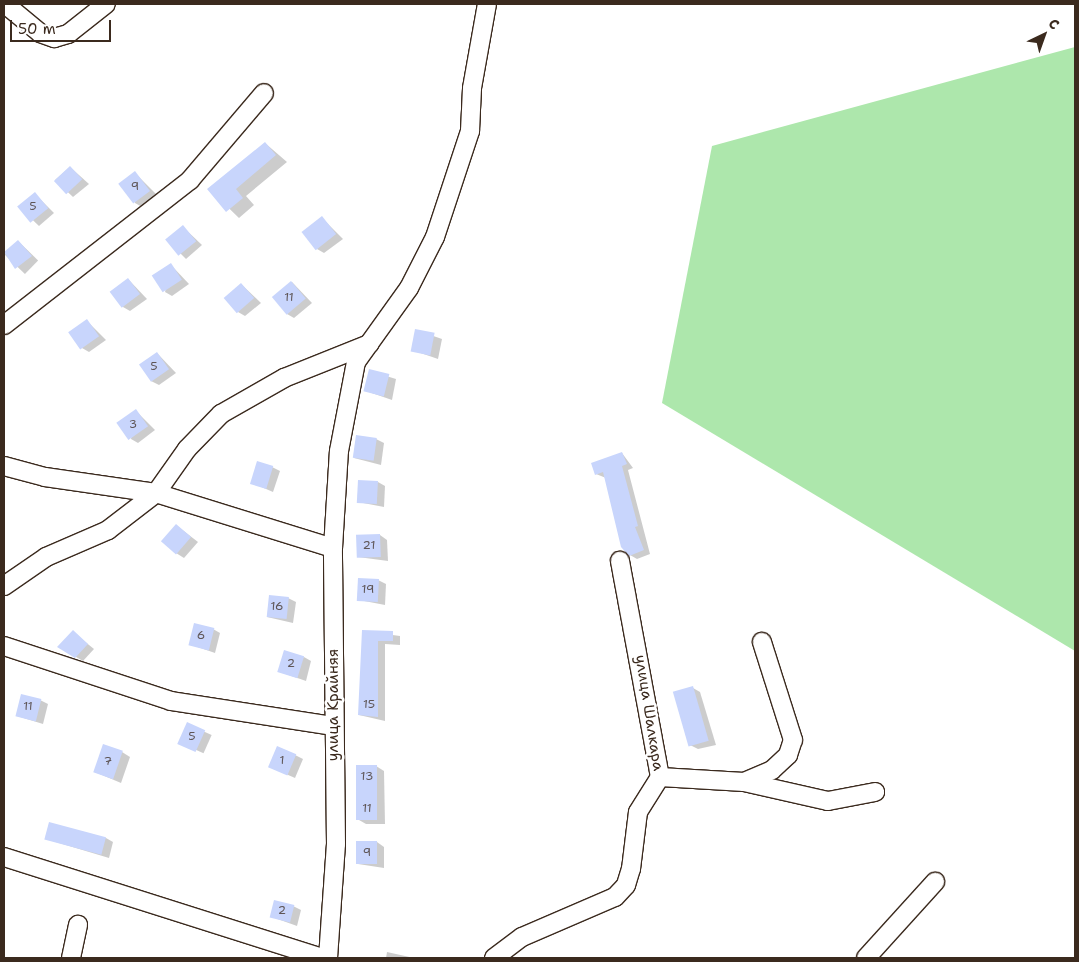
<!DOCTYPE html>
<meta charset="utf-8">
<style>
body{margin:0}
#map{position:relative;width:1079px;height:962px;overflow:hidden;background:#fff;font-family:"Shantell Sans",sans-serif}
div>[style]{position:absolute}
.green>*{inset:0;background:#ade7ac}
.shadow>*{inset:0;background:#0003;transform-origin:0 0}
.building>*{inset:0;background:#c8d5fc;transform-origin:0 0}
.roads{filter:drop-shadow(1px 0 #3b2a1e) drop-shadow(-1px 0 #3b2a1e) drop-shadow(0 1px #3b2a1e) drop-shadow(0 -1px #3b2a1e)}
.minor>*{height:18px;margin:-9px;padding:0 9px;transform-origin:9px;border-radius:9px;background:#fff}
span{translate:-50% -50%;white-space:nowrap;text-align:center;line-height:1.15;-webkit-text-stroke:5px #fff;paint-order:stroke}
.number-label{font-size:12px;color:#5e5556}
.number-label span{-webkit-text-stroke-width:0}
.street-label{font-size:15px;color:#3b2a1e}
.frame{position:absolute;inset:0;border:5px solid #3b2a1e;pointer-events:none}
.north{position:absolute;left:1019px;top:10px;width:50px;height:50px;-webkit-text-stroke:4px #fff;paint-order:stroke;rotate:42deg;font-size:14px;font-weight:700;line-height:20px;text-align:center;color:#3b2a1e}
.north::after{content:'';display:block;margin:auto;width:18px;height:22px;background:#3b2a1e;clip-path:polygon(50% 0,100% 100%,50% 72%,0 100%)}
.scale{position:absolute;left:10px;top:20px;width:101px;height:22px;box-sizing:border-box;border:2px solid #3b2a1e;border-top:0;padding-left:6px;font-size:15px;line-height:18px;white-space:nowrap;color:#3b2a1e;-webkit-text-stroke:4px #fff;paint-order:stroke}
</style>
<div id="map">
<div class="green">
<i style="clip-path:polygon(1075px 47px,1075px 651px,662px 403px,712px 146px)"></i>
</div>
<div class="shadow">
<i style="clip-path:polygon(265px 143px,287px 162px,246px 196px,254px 205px,239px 218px,209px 189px)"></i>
<i style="clip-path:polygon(70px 167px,89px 184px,73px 197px,55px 180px)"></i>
<i style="clip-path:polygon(135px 173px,157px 195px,142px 207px,135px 203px)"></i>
<i style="clip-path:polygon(35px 194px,54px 213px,39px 226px,19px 207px)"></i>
<i style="clip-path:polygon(322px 218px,343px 239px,324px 253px,317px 249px)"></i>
<i style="clip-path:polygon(183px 227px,202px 245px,186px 259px,167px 240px)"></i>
<i style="left:18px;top:241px;width:28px;height:19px;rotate:44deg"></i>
<i style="clip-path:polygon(171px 265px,189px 284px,172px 296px,165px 292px)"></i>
<i style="clip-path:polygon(128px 279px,147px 299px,130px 311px,123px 307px)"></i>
<i style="clip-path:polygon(292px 282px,312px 303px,294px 318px,287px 314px)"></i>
<i style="clip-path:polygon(241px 284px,261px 303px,245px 316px,238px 312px)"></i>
<i style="clip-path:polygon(87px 321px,106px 340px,89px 352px,82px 348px)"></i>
<i style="clip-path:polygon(416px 330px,442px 339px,438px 359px,412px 350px)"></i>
<i style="clip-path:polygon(157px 353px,176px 373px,159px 385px,151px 381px)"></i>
<i style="clip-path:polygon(370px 371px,396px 379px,392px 400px,366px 391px)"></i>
<i style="clip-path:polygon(136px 411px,155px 430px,138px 443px,131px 439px)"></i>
<i style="clip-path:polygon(376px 439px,384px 443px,381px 465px,354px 458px)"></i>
<i style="clip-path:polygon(622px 453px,633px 468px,628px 470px,650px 554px,637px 559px,630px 555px,606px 478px,596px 474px)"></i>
<i style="clip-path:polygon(272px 467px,280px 471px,273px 492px,252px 483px)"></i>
<i style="clip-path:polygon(378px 482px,385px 486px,384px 507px,358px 502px)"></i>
<i style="clip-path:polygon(176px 525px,198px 542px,184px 558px,176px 553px)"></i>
<i style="clip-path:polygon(380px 535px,387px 540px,388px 561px,358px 557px,357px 536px)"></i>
<i style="clip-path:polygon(378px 580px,386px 584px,385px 605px,359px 600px)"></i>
<i style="clip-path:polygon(288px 598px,296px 602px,293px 623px,267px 617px)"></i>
<i style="clip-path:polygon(213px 629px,220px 633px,215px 653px,189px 644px)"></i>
<i style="clip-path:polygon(363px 631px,400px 636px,400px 645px,385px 644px,385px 721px,359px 715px)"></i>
<i style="clip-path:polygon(73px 632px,94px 649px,83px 661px,59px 647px)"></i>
<i style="clip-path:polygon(304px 657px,311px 661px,306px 681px,280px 672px)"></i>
<i style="clip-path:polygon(693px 688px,700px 692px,716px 745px,698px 749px,690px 745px)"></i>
<i style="clip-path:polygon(40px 700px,48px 704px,43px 724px,17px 716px)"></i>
<i style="left:187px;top:724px;width:27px;height:20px;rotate:24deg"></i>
<i style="clip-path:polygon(122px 752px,130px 757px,121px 783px,95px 772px)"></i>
<i style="clip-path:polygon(295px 755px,303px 759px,295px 778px,270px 767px)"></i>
<i style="clip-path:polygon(376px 766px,384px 771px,385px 824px,366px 824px,359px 820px)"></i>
<i style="clip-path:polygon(106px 838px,113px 842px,109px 858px,46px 839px)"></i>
<i style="clip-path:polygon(377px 842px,384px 847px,384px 868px,358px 864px)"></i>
<i style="clip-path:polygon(293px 906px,301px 910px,297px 926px,272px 917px)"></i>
<i style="clip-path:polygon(387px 952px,414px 958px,386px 958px)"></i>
</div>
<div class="building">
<i style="clip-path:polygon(265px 142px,276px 155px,236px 189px,243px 198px,226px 212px,207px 189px)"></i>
<i style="left:70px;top:166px;width:18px;height:22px;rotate:47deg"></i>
<i style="left:135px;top:171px;width:25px;height:21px;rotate:53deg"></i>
<i style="left:35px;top:192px;width:21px;height:23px;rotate:51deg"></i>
<i style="left:322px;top:216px;width:23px;height:26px;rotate:52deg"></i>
<i style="left:183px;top:225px;width:21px;height:23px;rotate:51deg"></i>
<i style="clip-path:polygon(18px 240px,32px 256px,15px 269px,4px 252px)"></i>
<i style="left:171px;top:263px;width:20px;height:23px;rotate:57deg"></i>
<i style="left:128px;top:278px;width:20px;height:23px;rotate:53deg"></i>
<i style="left:291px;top:281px;width:23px;height:25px;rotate:50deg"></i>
<i style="left:241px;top:283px;width:20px;height:23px;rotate:49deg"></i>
<i style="left:87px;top:319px;width:21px;height:23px;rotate:55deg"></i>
<i style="left:415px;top:329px;width:20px;height:23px;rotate:11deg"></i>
<i style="left:157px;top:352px;width:21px;height:22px;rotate:55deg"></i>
<i style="left:369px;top:369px;width:21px;height:23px;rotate:14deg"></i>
<i style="left:136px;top:409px;width:21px;height:24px;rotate:55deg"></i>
<i style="left:356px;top:435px;width:21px;height:23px;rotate:8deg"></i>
<i style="clip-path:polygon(622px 452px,627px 464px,622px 466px,638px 526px,635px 527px,644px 550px,629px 556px,621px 547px,603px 472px,595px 475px,591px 463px)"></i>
<i style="left:257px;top:461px;width:17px;height:24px;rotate:17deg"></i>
<i style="left:358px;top:480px;width:20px;height:23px;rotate:3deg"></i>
<i style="left:176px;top:524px;width:20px;height:23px;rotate:41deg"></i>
<i style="left:380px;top:534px;width:23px;height:24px;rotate:88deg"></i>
<i style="left:358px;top:578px;width:21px;height:23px;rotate:3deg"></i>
<i style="left:269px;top:595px;width:20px;height:22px;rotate:6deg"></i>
<i style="left:194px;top:623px;width:21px;height:23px;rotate:14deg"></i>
<i style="clip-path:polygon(73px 630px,88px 644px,75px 658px,57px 647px)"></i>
<i style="clip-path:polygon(362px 630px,393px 631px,393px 641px,378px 641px,378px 717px,358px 715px)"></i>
<i style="left:284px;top:650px;width:21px;height:23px;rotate:17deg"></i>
<i style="left:693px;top:686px;width:57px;height:21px;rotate:74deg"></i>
<i style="left:21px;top:694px;width:21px;height:23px;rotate:14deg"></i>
<i style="left:187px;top:722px;width:20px;height:24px;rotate:24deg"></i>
<i style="left:103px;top:744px;width:21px;height:30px;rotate:19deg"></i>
<i style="left:277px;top:746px;width:21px;height:23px;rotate:23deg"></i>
<i style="left:356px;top:765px;width:21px;height:55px"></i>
<i style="left:49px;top:822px;width:59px;height:18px;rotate:15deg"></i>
<i style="left:356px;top:841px;width:21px;height:23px"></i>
<i style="left:274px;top:900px;width:21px;height:18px;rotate:14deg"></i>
</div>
<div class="roads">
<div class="minor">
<i style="left:5px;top:4px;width:45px;rotate:39.6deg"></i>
<i style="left:40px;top:33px;width:15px;rotate:20deg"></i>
<i style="left:54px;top:38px;width:15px;rotate:-16deg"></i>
<i style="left:68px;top:34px;width:48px;rotate:-38.3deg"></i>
<i style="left:4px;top:325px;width:236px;rotate:-37.9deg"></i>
<i style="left:190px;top:180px;width:114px;rotate:-49.6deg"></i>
<i style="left:4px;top:466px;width:42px;rotate:15deg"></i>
<i style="left:45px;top:477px;width:112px;rotate:8.2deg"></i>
<i style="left:156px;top:493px;width:185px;rotate:17.3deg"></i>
<i style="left:4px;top:586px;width:51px;rotate:-34.6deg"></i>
<i style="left:46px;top:557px;width:68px;rotate:-23.5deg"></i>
<i style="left:108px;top:530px;width:61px;rotate:-37.6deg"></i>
<i style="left:156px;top:493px;width:54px;rotate:-54.8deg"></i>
<i style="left:187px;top:449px;width:49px;rotate:-45.8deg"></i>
<i style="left:221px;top:414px;width:73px;rotate:-29.7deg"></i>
<i style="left:284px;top:378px;width:92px;rotate:-21.8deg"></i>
<i style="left:4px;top:646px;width:176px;rotate:18.2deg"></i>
<i style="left:171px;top:701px;width:164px;rotate:8.8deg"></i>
<i style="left:660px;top:777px;width:84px;rotate:3.4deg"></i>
<i style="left:744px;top:782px;width:86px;rotate:12.7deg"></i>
<i style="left:828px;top:801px;width:48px;rotate:-10.8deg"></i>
<i style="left:744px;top:782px;width:30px;rotate:-23deg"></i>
<i style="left:772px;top:770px;width:22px;rotate:-43deg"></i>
<i style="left:788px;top:755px;width:16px;rotate:-72deg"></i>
<i style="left:793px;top:740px;width:103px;rotate:-107.6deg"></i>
<i style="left:4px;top:857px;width:335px;rotate:17.6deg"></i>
<i style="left:71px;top:958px;width:34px;rotate:-78deg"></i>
<i style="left:328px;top:958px;width:114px;rotate:-86deg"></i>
<i style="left:336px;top:844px;width:296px;rotate:-90.6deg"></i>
<i style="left:333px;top:548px;width:97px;rotate:-86.5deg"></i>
<i style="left:339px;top:451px;width:91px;rotate:-79.2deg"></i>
<i style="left:356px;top:362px;width:91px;rotate:-54.4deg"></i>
<i style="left:409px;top:288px;width:57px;rotate:-63deg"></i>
<i style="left:435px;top:237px;width:112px;rotate:-71.7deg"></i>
<i style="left:470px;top:131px;width:43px;rotate:-87.3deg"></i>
<i style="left:472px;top:88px;width:85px;rotate:-79.9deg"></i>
<i style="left:494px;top:958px;width:35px;rotate:-37deg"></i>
<i style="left:522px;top:937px;width:101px;rotate:-23.3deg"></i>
<i style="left:615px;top:897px;width:16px;rotate:-47deg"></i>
<i style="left:626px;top:885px;width:17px;rotate:-73deg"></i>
<i style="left:631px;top:869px;width:57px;rotate:-83deg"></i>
<i style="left:638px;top:812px;width:41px;rotate:-57.8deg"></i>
<i style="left:660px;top:777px;width:220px;rotate:-100.5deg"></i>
<i style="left:866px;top:958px;width:103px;rotate:-47.8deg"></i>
</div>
</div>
<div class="number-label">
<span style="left:135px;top:187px">9</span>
<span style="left:33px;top:207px">5</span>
<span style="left:289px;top:298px">11</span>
<span style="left:154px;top:367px">5</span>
<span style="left:133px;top:425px">3</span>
<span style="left:369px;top:546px">21</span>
<span style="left:368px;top:590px">19</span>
<span style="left:277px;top:607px">16</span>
<span style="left:201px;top:636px">6</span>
<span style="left:291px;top:664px">2</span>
<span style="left:369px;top:705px">15</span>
<span style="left:28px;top:707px">11</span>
<span style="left:192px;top:737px">5</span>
<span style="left:282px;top:761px">1</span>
<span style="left:108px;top:762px">7</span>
<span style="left:367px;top:777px">13</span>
<span style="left:367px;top:809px">11</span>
<span style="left:367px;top:853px">9</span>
<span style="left:282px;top:911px">2</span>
</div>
<div class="street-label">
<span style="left:334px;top:705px;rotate:-90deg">улица Крайняя</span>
<span style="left:649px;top:713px;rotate:81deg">улица Шалкара</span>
</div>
<div class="frame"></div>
<div class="north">С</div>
<div class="scale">50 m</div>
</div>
